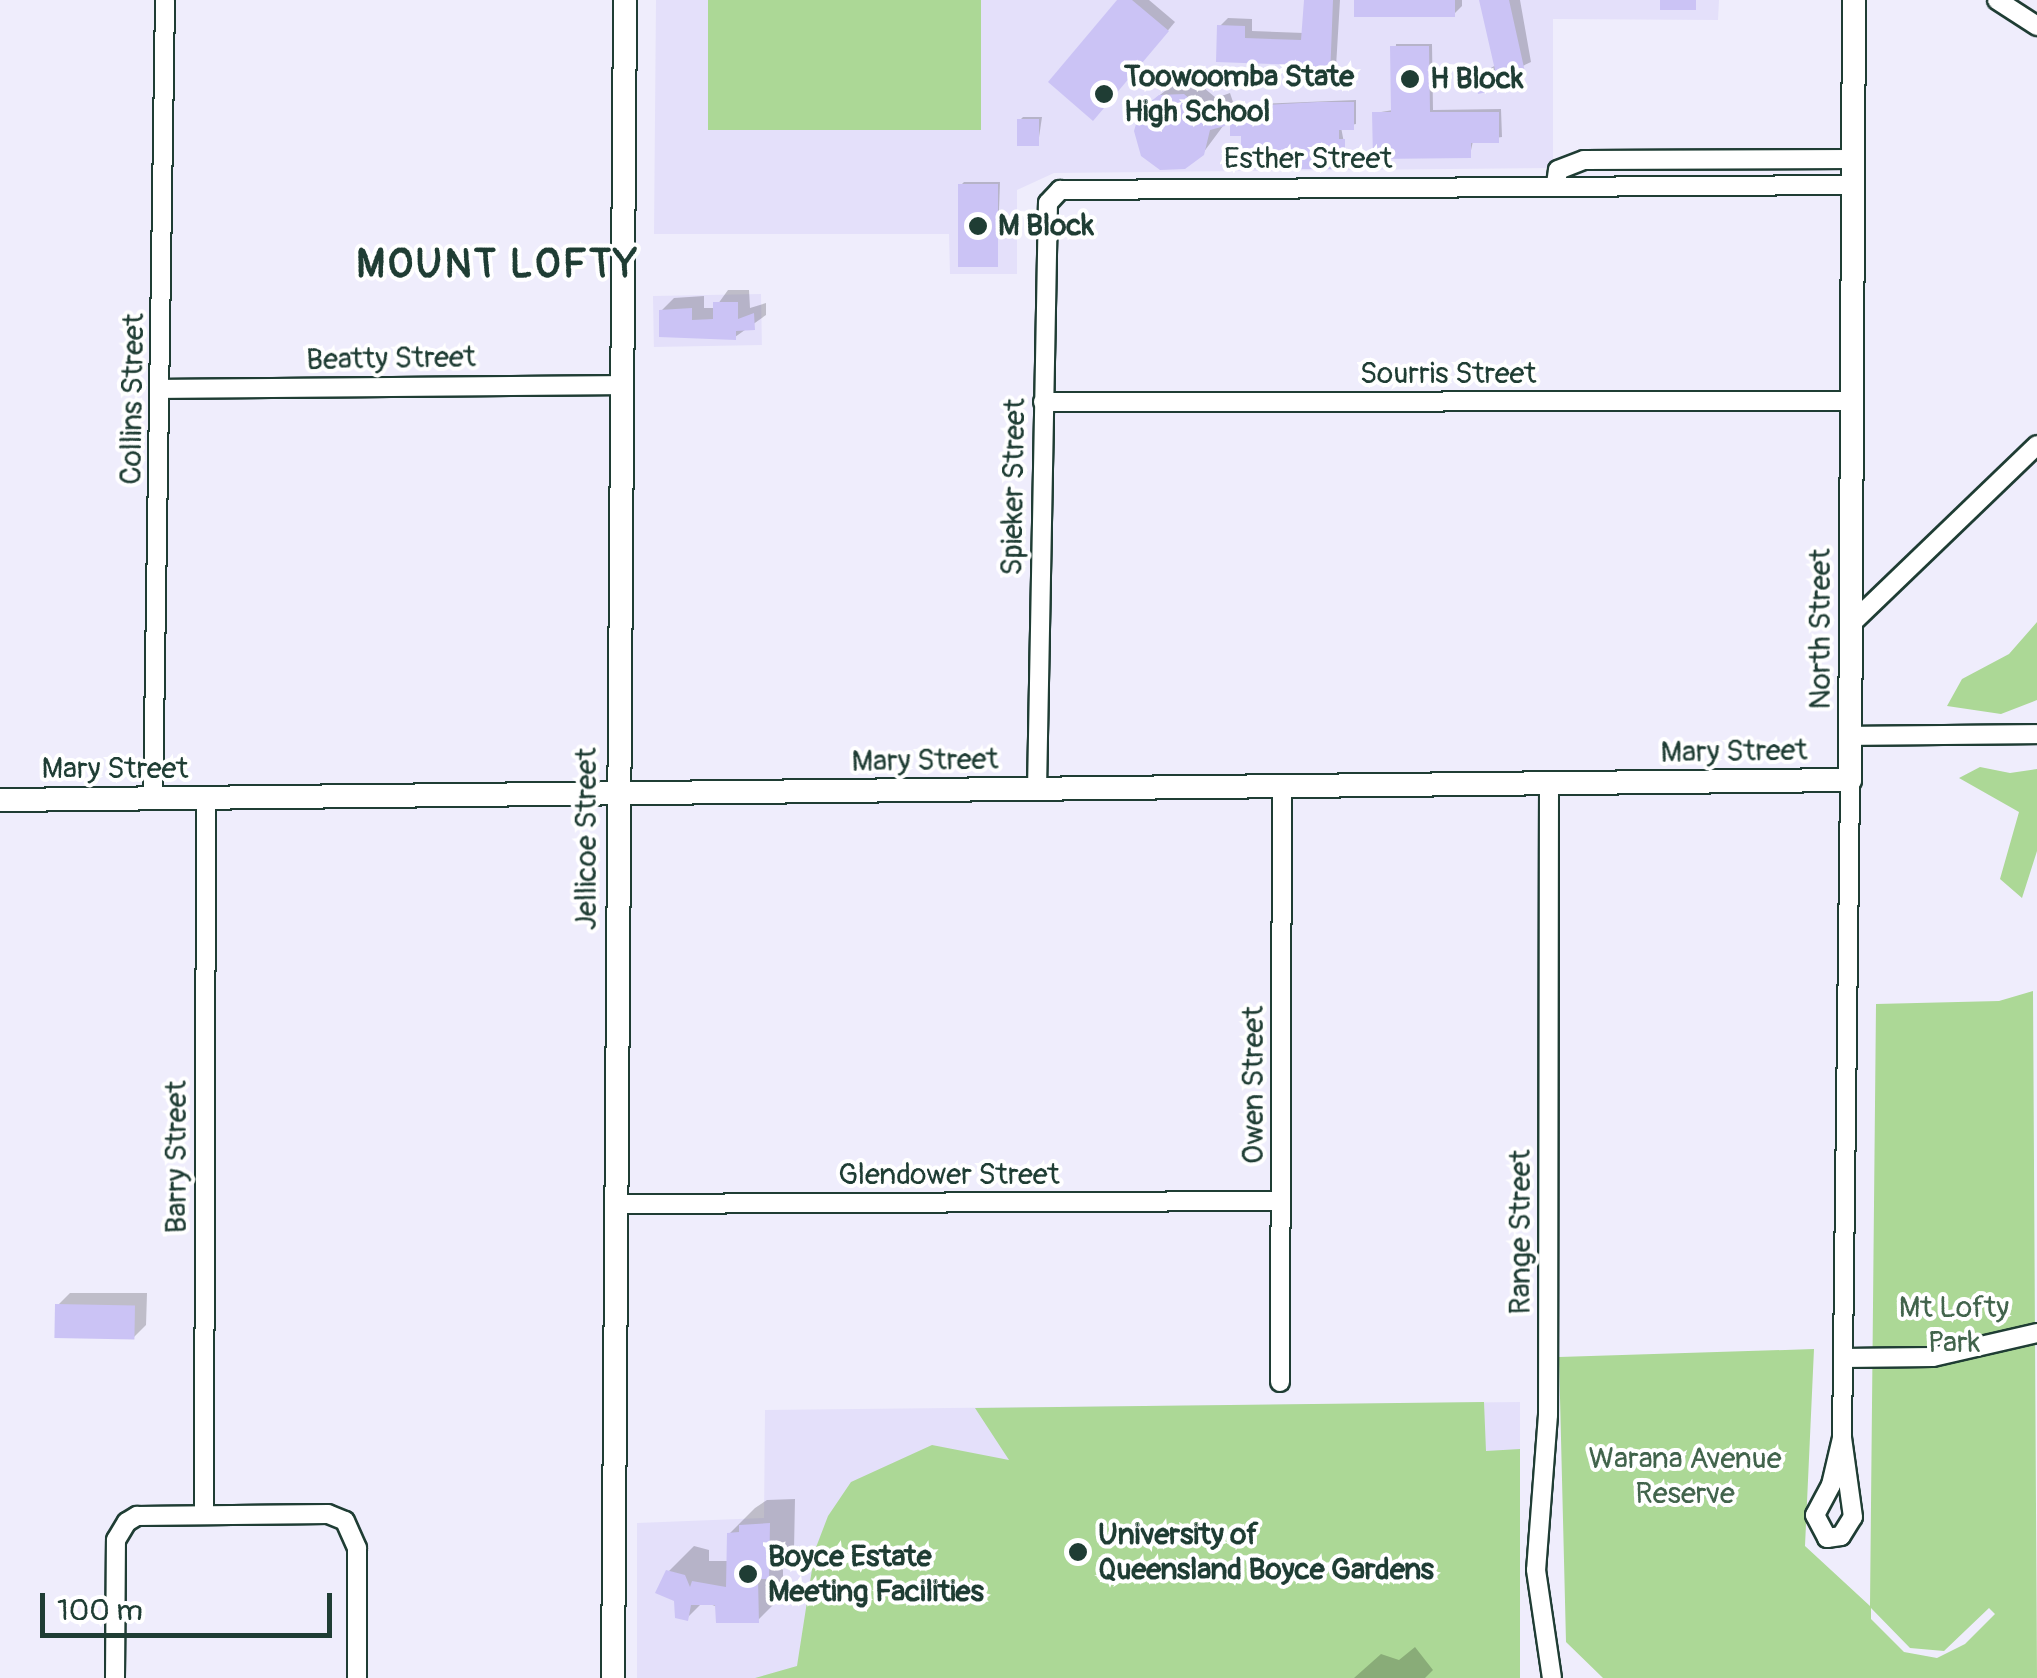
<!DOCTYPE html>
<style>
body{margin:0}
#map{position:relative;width:2037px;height:1678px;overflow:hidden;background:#efedfc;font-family:Pangolin,sans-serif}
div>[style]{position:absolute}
.built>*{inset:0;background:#e4e0fa;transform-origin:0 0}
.green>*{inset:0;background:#acd896;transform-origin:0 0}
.shadow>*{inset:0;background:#0003}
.building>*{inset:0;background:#cbc3f5;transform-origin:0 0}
.roads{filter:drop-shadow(2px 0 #1f3d34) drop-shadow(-2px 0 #1f3d34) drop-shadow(0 2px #1f3d34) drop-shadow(0 -2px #1f3d34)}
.minor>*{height:18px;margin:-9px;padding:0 9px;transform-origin:9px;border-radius:9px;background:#fff}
.tertiary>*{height:22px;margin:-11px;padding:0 11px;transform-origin:11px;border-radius:11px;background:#fff}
.dots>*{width:28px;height:28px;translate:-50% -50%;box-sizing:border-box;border:5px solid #fff;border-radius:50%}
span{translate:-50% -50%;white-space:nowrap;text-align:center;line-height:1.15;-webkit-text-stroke:8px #fff;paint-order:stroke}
.poi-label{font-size:30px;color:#1f3d34;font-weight:700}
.left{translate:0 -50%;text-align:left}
.street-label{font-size:30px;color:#1f3d34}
.park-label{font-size:30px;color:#42644c}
.district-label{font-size:40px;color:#1f3d34;font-weight:700;letter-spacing:2.5px}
.scale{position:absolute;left:40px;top:1593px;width:292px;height:45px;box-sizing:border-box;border:5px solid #1f3d34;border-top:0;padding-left:12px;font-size:30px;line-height:35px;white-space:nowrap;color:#1f3d34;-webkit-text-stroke:8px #fff;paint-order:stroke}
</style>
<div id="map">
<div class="built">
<i style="clip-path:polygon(656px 0,1719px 0,1718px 20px,1553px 19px,1553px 168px,1054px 173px,1017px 190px,1017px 274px,950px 274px,949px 234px,654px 234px)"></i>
<i style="left:761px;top:294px;width:51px;height:108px;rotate:89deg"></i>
<i style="clip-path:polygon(1520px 1402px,1520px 1678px,637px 1678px,637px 1523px,764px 1518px,765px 1410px)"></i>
</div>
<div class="green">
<i style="left:708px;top:0;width:273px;height:130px"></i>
<i style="clip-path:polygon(2037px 622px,2037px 700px,2001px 714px,1947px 706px,1962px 679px,2009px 654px)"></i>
<i style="clip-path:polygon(1980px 767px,2010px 773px,2037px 769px,2037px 851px,2022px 898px,2000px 879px,2019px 812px,1959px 778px)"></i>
<i style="clip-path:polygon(evenodd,2033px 991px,2037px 1678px,1603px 1678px,1566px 1642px,1559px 1357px,1814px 1349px,1805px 1546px,1870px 1606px,1876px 1004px,1999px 1001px,2033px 991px,1871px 1608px,1910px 1648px,1944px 1651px,1989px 1608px,1995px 1614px,1965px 1644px,1937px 1658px,1904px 1652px,1871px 1619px,1871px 1608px)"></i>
<i style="clip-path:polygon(1484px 1402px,1486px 1451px,1520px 1449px,1520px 1678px,755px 1678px,797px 1666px,815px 1550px,828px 1516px,851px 1482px,932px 1445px,1009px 1460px,975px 1408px)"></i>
</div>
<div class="shadow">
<i style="clip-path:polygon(1120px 0,1149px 0,1175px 22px,1101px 110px)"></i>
<i style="clip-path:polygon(1306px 0,1340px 0,1336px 67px,1329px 75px,1304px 62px,1219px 59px,1220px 26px,1228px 18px,1252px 19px,1252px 31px,1304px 33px)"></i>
<i style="clip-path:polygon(1356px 0,1462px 0,1462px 6px,1454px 14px)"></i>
<i style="clip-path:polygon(1483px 0,1520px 0,1531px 62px,1510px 72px,1504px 85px,1477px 76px,1496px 65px)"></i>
<i style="clip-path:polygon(1396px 44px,1432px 44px,1433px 110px,1501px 109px,1502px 137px,1473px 141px,1470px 155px,1375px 113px,1393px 110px)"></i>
<i style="clip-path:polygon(1197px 82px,1216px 98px,1230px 93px,1234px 105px,1356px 100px,1356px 124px,1341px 127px,1348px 164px,1243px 133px,1232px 114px,1203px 153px,1156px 98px,1174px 84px)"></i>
<i style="clip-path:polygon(1023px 117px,1042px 117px,1038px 144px,1020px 120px)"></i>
<i style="clip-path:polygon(964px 182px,1000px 182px,997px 265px,961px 185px)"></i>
<i style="clip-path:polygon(728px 290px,749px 290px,750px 308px,766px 303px,766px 315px,735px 337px,661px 311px,674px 298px,704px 296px,704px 308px,715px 308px)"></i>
<i style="clip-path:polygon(70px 1293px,147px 1293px,146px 1325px,134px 1337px,58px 1305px)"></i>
<i style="clip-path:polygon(795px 1499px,794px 1550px,783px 1561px,783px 1595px,758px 1620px,703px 1602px,687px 1618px,668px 1572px,694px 1546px,709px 1550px,709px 1561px,729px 1561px,729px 1534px,755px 1508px,767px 1500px)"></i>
<i style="clip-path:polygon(1415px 1647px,1433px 1670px,1425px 1678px,1354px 1678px,1381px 1654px,1399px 1660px)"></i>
</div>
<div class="building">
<i style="clip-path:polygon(1117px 0,1132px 0,1169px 31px,1093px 121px,1048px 82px)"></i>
<i style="clip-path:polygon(1304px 0,1333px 0,1330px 78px,1301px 77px,1301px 65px,1216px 62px,1217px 25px,1245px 26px,1245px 38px,1301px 40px)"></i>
<i style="left:1354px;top:0;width:101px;height:17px"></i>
<i style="clip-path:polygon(1479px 0,1509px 0,1525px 72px,1503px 77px,1505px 88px,1478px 94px,1474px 75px,1495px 70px)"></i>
<i style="left:1660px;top:0;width:36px;height:10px"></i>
<i style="clip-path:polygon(1390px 46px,1429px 46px,1430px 112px,1499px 112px,1499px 143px,1471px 143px,1471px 158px,1373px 159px,1372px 112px,1391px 112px)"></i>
<i style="clip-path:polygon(1184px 94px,1202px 109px,1218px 104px,1225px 126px,1210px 130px,1204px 155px,1185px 169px,1160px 170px,1141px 156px,1134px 131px,1140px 110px,1159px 95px)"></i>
<i style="clip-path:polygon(1318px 102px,1354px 102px,1354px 130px,1339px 130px,1339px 139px,1345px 139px,1345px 169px,1241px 169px,1241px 136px,1230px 136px,1230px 107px)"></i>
<i style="left:1017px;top:119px;width:22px;height:27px"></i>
<i style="left:958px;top:184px;width:40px;height:83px"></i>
<i style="clip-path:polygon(713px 302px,738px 302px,738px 319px,754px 313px,755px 330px,736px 331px,736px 340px,659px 337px,659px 310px,692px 308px,692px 320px,713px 319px)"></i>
<i style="left:55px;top:1304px;width:80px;height:34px;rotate:1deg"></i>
<i style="clip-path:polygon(770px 1523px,769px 1579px,758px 1579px,759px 1623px,716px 1623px,715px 1605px,691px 1605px,688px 1621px,675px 1618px,674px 1601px,655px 1593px,666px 1570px,685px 1575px,690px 1587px,692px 1581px,726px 1587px,727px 1533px,739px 1532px,739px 1525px)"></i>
</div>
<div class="roads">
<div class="minor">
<i style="left:1997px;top:0;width:48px;rotate:33deg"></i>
<i style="left:1556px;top:184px;width:14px;rotate:-82deg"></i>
<i style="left:1558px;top:170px;width:28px;rotate:-21deg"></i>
<i style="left:1584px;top:160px;width:269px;rotate:-0.2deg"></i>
<i style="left:161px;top:389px;width:461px;rotate:-0.5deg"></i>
<i style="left:1043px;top:402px;width:809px;rotate:-0.07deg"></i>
<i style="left:1851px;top:624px;width:258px;rotate:-43.9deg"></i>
<i style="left:1850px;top:736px;width:187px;rotate:-0.6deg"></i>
<i style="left:1549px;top:784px;width:631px;rotate:90.09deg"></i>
<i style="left:1548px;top:1415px;width:155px;rotate:94.4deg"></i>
<i style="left:1536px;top:1570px;width:109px;rotate:81.6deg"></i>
<i style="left:1037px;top:790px;width:587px;rotate:-88.93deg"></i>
<i style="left:1048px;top:203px;width:18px;rotate:-47deg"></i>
<i style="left:1060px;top:190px;width:793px;rotate:-0.36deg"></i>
<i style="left:153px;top:799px;width:799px;rotate:-89.14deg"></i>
<i style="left:617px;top:1204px;width:664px;rotate:-0.26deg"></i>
<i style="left:1843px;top:1358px;width:90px;rotate:-0.6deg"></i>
<i style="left:1933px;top:1357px;width:107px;rotate:-13deg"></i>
<i style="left:1280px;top:1382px;width:593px;rotate:-89.81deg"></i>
<i style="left:1842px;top:1438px;width:48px;rotate:103.2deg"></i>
<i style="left:1831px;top:1485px;width:34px;rotate:118deg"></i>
<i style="left:1815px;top:1515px;width:26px;rotate:62deg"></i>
<i style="left:1827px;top:1538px;width:14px;rotate:-8deg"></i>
<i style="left:1841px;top:1536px;width:22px;rotate:-58deg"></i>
<i style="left:1853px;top:1517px;width:80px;rotate:-97.9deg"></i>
<i style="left:1842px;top:1438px;width:658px;rotate:-89.3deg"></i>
<i style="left:204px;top:1515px;width:716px;rotate:-89.84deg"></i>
<i style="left:115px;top:1678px;width:138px;rotate:-89.6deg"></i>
<i style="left:116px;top:1540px;width:21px;rotate:-59deg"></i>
<i style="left:127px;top:1522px;width:12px;rotate:-31deg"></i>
<i style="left:137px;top:1516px;width:191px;rotate:-0.6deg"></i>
<i style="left:328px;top:1514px;width:18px;rotate:22deg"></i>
<i style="left:345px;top:1521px;width:30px;rotate:66deg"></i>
<i style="left:357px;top:1548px;width:130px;rotate:90deg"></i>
</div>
<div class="tertiary">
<i style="left:0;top:800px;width:1850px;rotate:-0.62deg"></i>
<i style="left:1850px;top:780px;width:780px;rotate:-89.71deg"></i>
<i style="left:613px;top:1678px;width:1678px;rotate:-89.59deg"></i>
</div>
</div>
<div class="dots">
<i style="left:1410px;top:79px;background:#1f3d34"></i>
<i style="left:1104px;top:94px;background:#1f3d34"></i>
<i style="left:978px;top:226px;background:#1f3d34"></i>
<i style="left:1078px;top:1552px;background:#1f3d34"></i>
<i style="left:748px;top:1574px;background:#1f3d34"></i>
</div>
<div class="poi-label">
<span class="left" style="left:1124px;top:94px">Toowoomba State<br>High School</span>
<span class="left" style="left:1430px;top:79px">H Block</span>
<span class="left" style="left:998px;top:226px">M Block</span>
<span class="left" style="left:1098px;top:1552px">University of<br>Queensland Boyce Gardens</span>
<span class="left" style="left:768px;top:1574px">Boyce Estate<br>Meeting Facilities</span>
</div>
<div class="street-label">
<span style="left:1308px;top:159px">Esther Street</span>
<span style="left:391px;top:359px;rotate:-1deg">Beatty Street</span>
<span style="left:1448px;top:374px">Sourris Street</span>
<span style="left:133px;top:399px;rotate:-89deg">Collins Street</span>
<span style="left:1014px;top:487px;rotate:-89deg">Spieker Street</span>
<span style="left:1821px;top:629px;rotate:-90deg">North Street</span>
<span style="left:1734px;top:752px;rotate:-1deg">Mary Street</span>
<span style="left:925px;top:761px;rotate:-1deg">Mary Street</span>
<span style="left:115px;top:769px">Mary Street</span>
<span style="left:587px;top:839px;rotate:-90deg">Jellicoe Street</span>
<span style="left:1254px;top:1085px;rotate:-90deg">Owen Street</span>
<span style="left:177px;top:1157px;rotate:-90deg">Barry Street</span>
<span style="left:949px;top:1175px">Glendower Street</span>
<span style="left:1521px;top:1232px;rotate:-90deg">Range Street</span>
</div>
<div class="park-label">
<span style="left:1954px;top:1325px">Mt Lofty<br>Park</span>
<span style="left:1685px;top:1476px">Warana Avenue<br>Reserve</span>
</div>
<div class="district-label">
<span style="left:498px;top:265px">MOUNT LOFTY</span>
</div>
<div class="scale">100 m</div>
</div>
